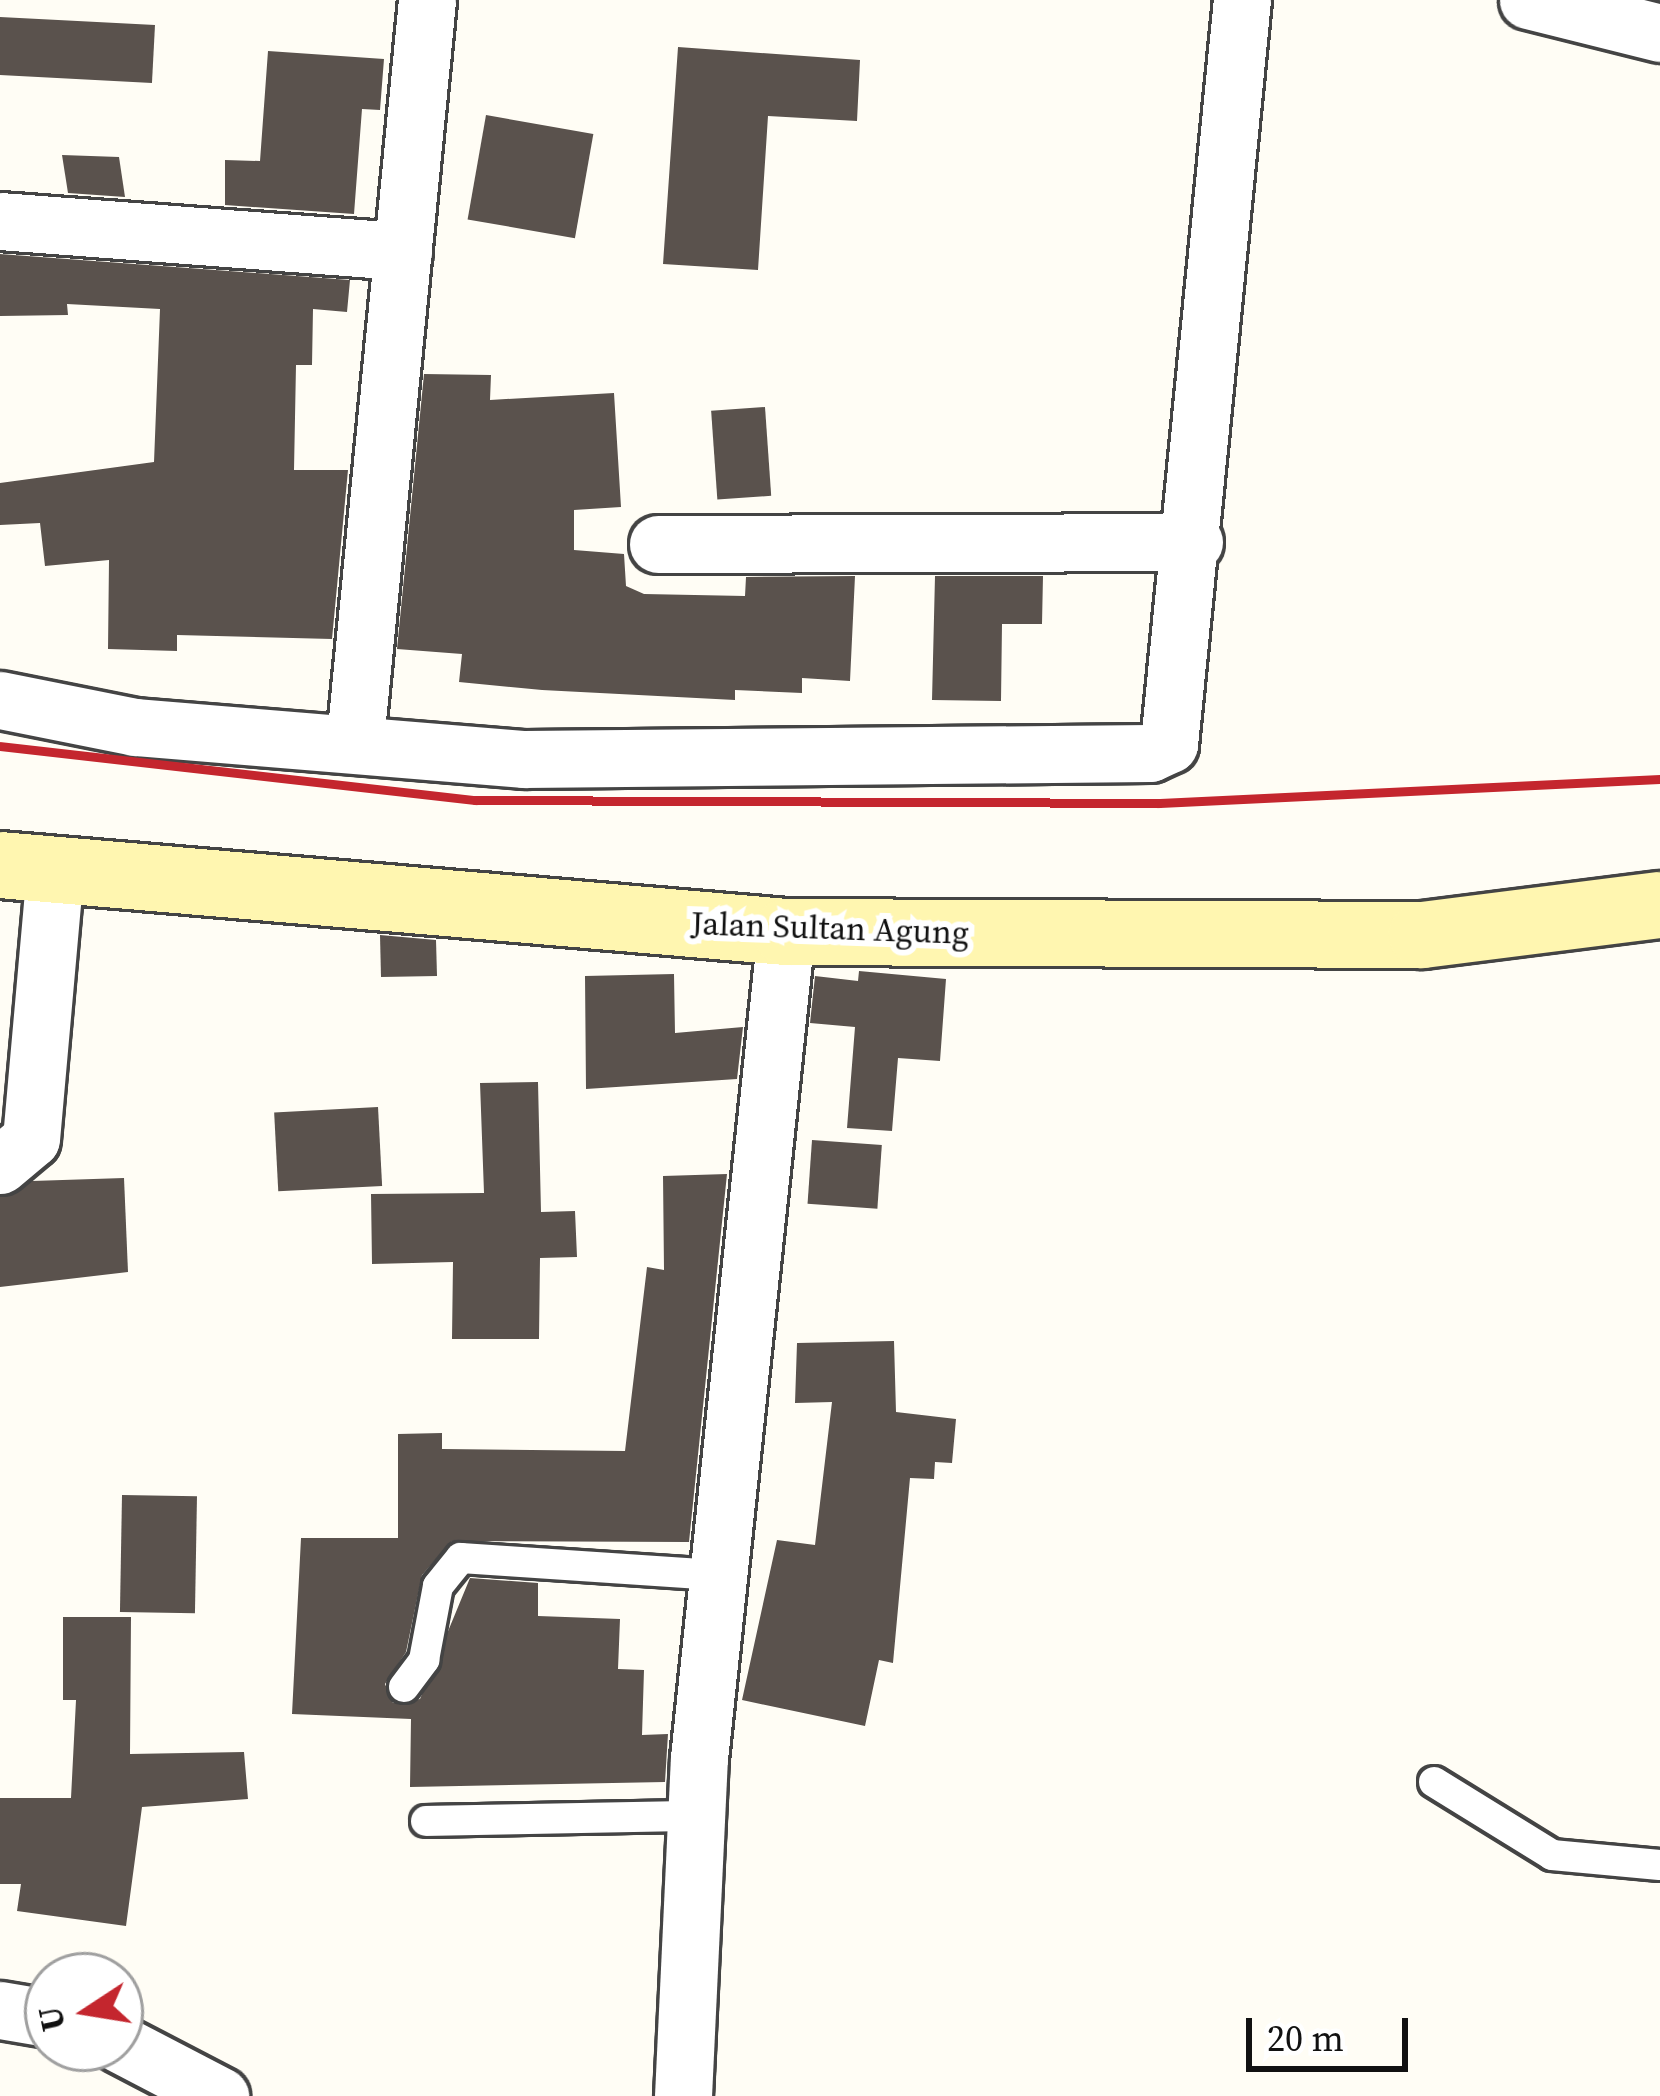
<!DOCTYPE html>
<style>
body{margin:0}
#map{position:relative;width:1660px;height:2096px;overflow:hidden;background:#fffdf5;font-family:"Source Serif 4",serif}
div>[style]{position:absolute}
.building>*{inset:0;background:#5a524d;transform-origin:0 0}
.roads{filter:drop-shadow(3px 0 #444) drop-shadow(-3px 0 #444) drop-shadow(0 3px #444) drop-shadow(0 -3px #444)}
.lane>*{height:30px;margin:-15px;padding:0 15px;transform-origin:15px;border-radius:15px;background:#fff}
.street>*{height:57px;margin:-28.5px;padding:0 28.5px;transform-origin:28.5px;border-radius:28.5px;background:#fff}
.secondary>*{height:66px;margin:-33px;padding:0 33px;transform-origin:33px;border-radius:33px;background:#fff6b0}
.rail>*{height:9px;margin:-4.5px;padding:0 4.5px;transform-origin:4.5px;border-radius:4.5px;background:#c4262e}
span{translate:-50% -50%;white-space:nowrap;text-align:center;line-height:1.15;-webkit-text-stroke:12px #fff;paint-order:stroke}
.street-label{font-size:33px;color:#111}
.north{position:absolute;left:24px;top:1952px;width:120px;height:120px;box-sizing:border-box;background:#fff;border:3px solid #a0a0a0;border-radius:50%;rotate:258deg;font-size:33px;font-weight:700;line-height:48px;text-align:center;color:#111}
.north::after{content:'';display:block;margin:auto;width:42px;height:54px;background:#c4262e;clip-path:polygon(50% 0,100% 100%,50% 72%,0 100%)}
.scale{position:absolute;left:1246px;top:2018px;width:162px;height:54px;box-sizing:border-box;border:6px solid #111;border-top:0;padding-left:15px;font-size:36px;line-height:42px;white-space:nowrap;color:#111;-webkit-text-stroke:9px #fff;paint-order:stroke}
</style>
<div id="map">
<div class="building">
<i style="left:155px;top:25px;width:58px;height:156px;rotate:93deg"></i>
<i style="clip-path:polygon(678px 47px,860px 60px,857px 121px,768px 116px,758px 270px,663px 264px)"></i>
<i style="clip-path:polygon(268px 51px,384px 59px,380px 110px,362px 109px,354px 214px,225px 205px,225px 160px,260px 161px)"></i>
<i style="left:486px;top:115px;width:109px;height:106px;rotate:10deg"></i>
<i style="clip-path:polygon(62px 155px,119px 157px,125px 197px,68px 193px)"></i>
<i style="clip-path:polygon(0 254px,350px 280px,347px 312px,313px 309px,312px 365px,296px 365px,294px 470px,348px 470px,332px 639px,177px 635px,177px 651px,108px 649px,109px 560px,45px 566px,40px 523px,0 525px,0 483px,154px 462px,160px 309px,67px 304px,68px 315px,0 316px)"></i>
<i style="clip-path:polygon(424px 374px,491px 375px,490px 400px,614px 393px,621px 507px,574px 510px,574px 550px,624px 554px,626px 586px,644px 594px,745px 596px,746px 577px,855px 576px,850px 681px,802px 678px,802px 693px,735px 690px,735px 700px,542px 690px,459px 682px,462px 654px,397px 649px)"></i>
<i style="left:765px;top:407px;width:89px;height:54px;rotate:86deg"></i>
<i style="clip-path:polygon(935px 576px,1043px 576px,1042px 624px,1002px 624px,1001px 701px,932px 700px)"></i>
<i style="clip-path:polygon(380px 935px,436px 940px,437px 976px,381px 977px)"></i>
<i style="clip-path:polygon(859px 971px,946px 979px,940px 1061px,898px 1058px,892px 1131px,847px 1128px,855px 1027px,810px 1023px,815px 976px,858px 981px)"></i>
<i style="clip-path:polygon(674px 974px,675px 1033px,743px 1027px,737px 1079px,586px 1089px,585px 976px)"></i>
<i style="clip-path:polygon(538px 1082px,541px 1212px,575px 1211px,577px 1257px,540px 1258px,539px 1339px,452px 1339px,453px 1262px,372px 1264px,371px 1194px,484px 1193px,480px 1083px)"></i>
<i style="left:378px;top:1107px;width:79px;height:104px;rotate:87deg"></i>
<i style="left:812px;top:1140px;width:70px;height:64px;rotate:4deg"></i>
<i style="clip-path:polygon(727px 1174px,689px 1542px,452px 1541px,422px 1575px,406px 1652px,385px 1684px,393px 1703px,420px 1699px,470px 1578px,538px 1583px,538px 1616px,620px 1619px,618px 1669px,644px 1670px,642px 1735px,668px 1734px,665px 1782px,410px 1787px,411px 1719px,292px 1714px,301px 1538px,398px 1538px,398px 1434px,442px 1433px,442px 1449px,625px 1451px,647px 1267px,664px 1270px,663px 1176px)"></i>
<i style="clip-path:polygon(124px 1178px,128px 1272px,0 1287px,0 1197px,32px 1181px)"></i>
<i style="clip-path:polygon(894px 1341px,896px 1412px,956px 1419px,952px 1463px,935px 1462px,934px 1479px,910px 1478px,893px 1663px,879px 1660px,865px 1726px,742px 1700px,777px 1540px,815px 1545px,832px 1402px,795px 1403px,797px 1343px)"></i>
<i style="left:122px;top:1495px;width:75px;height:117px;rotate:1deg"></i>
<i style="clip-path:polygon(63px 1617px,131px 1617px,130px 1754px,244px 1752px,248px 1799px,142px 1807px,126px 1926px,17px 1911px,21px 1884px,0 1884px,0 1798px,71px 1798px,76px 1700px,63px 1700px)"></i>
</div>
<div class="roads">
<div class="lane">
<i style="left:404px;top:1687px;width:34px;rotate:-53deg"></i>
<i style="left:424px;top:1660px;width:75px;rotate:-79.3deg"></i>
<i style="left:438px;top:1586px;width:36px;rotate:-51deg"></i>
<i style="left:461px;top:1558px;width:259px;rotate:3.8deg"></i>
<i style="left:1434px;top:1782px;width:139px;rotate:31.7deg"></i>
<i style="left:1552px;top:1855px;width:108px;rotate:5.3deg"></i>
<i style="left:426px;top:1821px;width:271px;rotate:-1.1deg"></i>
</div>
<div class="street">
<i style="left:1528px;top:0;width:136px;rotate:14deg"></i>
<i style="left:0;top:221px;width:404px;rotate:4.3deg"></i>
<i style="left:658px;top:544px;width:536px;rotate:-0.21deg"></i>
<i style="left:0;top:700px;width:138px;rotate:11.3deg"></i>
<i style="left:135px;top:727px;width:390px;rotate:4.7deg"></i>
<i style="left:524px;top:759px;width:626px;rotate:-0.55deg"></i>
<i style="left:1150px;top:753px;width:21px;rotate:-25deg"></i>
<i style="left:1169px;top:744px;width:748px;rotate:-84.4deg"></i>
<i style="left:355px;top:740px;width:743px;rotate:-84.44deg"></i>
<i style="left:0;top:1165px;width:40px;rotate:-40deg"></i>
<i style="left:31px;top:1139px;width:270px;rotate:-84.9deg"></i>
<i style="left:0;top:2010px;width:49px;rotate:9.5deg"></i>
<i style="left:120px;top:2044px;width:113px;rotate:27.5deg"></i>
<i style="left:683px;top:2096px;width:338px;rotate:-87.3deg"></i>
<i style="left:699px;top:1758px;width:831px;rotate:-83.99deg"></i>
</div>
<div class="secondary">
<i style="left:0;top:865px;width:789px;rotate:4.87deg"></i>
<i style="left:786px;top:932px;width:636px;rotate:0.27deg"></i>
<i style="left:1422px;top:935px;width:240px;rotate:-7.2deg"></i>
</div>
</div>
<div class="rail">
<i style="left:0;top:746px;width:478px;rotate:6.5deg"></i>
<i style="left:475px;top:800px;width:684px;rotate:0.25deg"></i>
<i style="left:1159px;top:803px;width:502px;rotate:-2.74deg"></i>
</div>
<div class="street-label">
<span style="left:830px;top:928px;rotate:2deg">Jalan Sultan Agung</span>
</div>
<div class="north">U</div>
<div class="scale">20 m</div>
</div>
